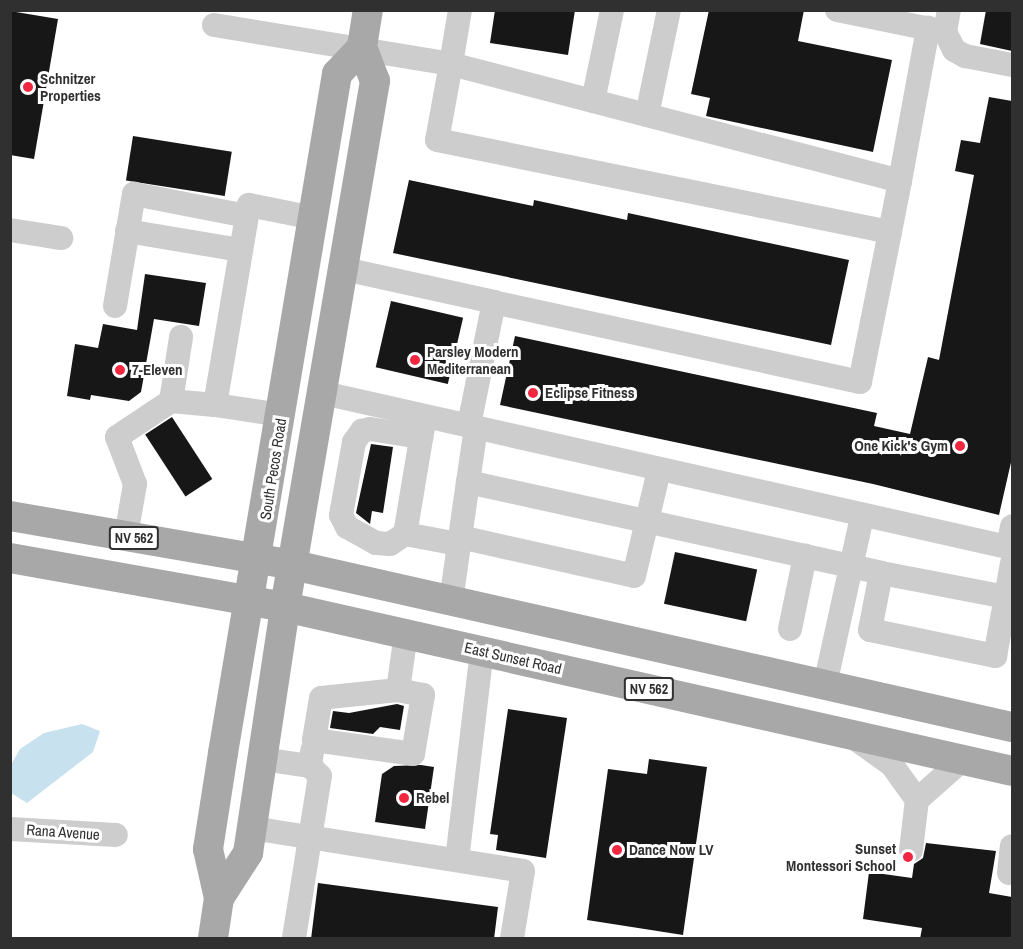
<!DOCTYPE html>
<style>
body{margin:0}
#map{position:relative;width:1023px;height:949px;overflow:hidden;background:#fff;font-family:"Archivo Narrow",sans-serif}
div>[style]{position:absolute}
.water>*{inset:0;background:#c8e1ef}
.building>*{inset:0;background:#171717;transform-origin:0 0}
.minor>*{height:24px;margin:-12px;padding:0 12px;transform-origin:12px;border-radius:12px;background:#cdcdcd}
.major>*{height:30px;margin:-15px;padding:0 15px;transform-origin:15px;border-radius:15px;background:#a8a8a8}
.dots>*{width:16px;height:16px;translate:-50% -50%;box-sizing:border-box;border:3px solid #fff;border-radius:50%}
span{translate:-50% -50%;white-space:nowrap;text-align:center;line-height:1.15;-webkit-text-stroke:6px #fff;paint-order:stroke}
.shield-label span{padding:2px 4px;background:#fff;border:2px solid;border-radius:4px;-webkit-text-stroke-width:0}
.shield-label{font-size:14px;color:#303030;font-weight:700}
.poi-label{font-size:15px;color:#303030;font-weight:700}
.left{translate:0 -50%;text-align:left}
.right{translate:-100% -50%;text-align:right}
.street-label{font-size:15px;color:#303030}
.frame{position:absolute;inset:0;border:12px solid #303030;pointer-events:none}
</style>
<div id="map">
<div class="water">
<i style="clip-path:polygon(82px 724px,100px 731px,93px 752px,27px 803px,11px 793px,12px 763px,20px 749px,44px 733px)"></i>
</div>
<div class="building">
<i style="clip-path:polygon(495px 10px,575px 10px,568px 55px,490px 43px)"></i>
<i style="clip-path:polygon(709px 10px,804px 10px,798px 41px,892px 60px,873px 152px,706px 116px,710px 98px,691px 94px)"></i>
<i style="clip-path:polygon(986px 10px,1012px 10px,1012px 51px,980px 44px)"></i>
<i style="clip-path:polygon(10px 11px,58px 19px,34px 159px,10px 155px)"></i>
<i style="clip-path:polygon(989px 97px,1012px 101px,1012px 458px,999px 515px,873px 484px,500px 405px,515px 336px,877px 413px,874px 426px,910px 434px,928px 357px,939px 360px,974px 175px,955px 171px,961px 140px,980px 143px)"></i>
<i style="left:133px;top:136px;width:100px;height:45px;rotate:9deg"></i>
<i style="clip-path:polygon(409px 180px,533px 206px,534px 200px,627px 220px,628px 213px,849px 260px,831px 345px,393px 253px)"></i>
<i style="clip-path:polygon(145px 274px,206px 283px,199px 326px,154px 319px,141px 392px,129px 401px,91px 395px,90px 400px,67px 396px,75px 344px,98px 348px,103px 324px,137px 330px)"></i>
<i style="left:391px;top:301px;width:74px;height:68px;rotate:13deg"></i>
<i style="left:172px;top:417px;width:74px;height:32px;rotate:57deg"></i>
<i style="clip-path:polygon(371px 444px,393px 447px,383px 513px,372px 511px,370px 524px,356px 513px)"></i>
<i style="left:675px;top:552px;width:84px;height:53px;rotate:12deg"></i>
<i style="clip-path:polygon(397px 704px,404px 706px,400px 730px,380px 727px,373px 734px,330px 728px,333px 711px,349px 713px)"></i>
<i style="clip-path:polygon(508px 709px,567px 718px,546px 858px,496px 850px,498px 835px,490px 834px)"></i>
<i style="clip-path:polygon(649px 759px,707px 767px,683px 935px,587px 920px,608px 769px,647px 774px)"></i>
<i style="clip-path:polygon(421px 765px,434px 767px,425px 829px,375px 822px,382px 774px,394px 766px)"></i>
<i style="clip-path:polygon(926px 843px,996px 851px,989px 893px,1012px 897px,1012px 939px,920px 939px,922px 928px,863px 919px,869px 872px,912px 878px,914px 864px,923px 858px)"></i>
<i style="clip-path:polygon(318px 883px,498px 907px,494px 939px,311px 939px)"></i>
</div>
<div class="minor">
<i style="left:460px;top:10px;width:55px;rotate:99.5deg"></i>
<i style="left:451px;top:64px;width:464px;rotate:14.6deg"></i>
<i style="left:900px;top:181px;width:52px;rotate:101.1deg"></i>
<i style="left:837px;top:10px;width:110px;rotate:11.5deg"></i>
<i style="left:945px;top:32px;width:22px;rotate:-80deg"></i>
<i style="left:214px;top:25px;width:240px;rotate:9.3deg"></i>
<i style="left:451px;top:64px;width:77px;rotate:100.4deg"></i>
<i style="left:437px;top:140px;width:462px;rotate:11.5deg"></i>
<i style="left:890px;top:232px;width:153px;rotate:101.3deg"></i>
<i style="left:860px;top:382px;width:375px;rotate:-167.7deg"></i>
<i style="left:945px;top:32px;width:20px;rotate:63deg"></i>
<i style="left:954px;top:50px;width:13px;rotate:29deg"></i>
<i style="left:965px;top:56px;width:48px;rotate:10.8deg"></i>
<i style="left:593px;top:101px;width:93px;rotate:-78.2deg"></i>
<i style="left:647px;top:115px;width:107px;rotate:-78.2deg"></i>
<i style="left:900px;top:181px;width:156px;rotate:-79.6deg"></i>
<i style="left:10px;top:230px;width:52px;rotate:8.9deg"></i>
<i style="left:127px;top:231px;width:115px;rotate:9.5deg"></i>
<i style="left:344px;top:269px;width:154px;rotate:12.4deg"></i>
<i style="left:494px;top:302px;width:126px;rotate:101.5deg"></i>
<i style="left:115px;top:306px;width:114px;rotate:-80.4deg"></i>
<i style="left:134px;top:194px;width:115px;rotate:11deg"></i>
<i style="left:323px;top:393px;width:706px;rotate:12.68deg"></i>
<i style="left:171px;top:401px;width:65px;rotate:-81.1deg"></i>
<i style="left:215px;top:405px;width:68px;rotate:8.5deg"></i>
<i style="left:424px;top:421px;width:115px;rotate:99.5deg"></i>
<i style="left:405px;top:534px;width:54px;rotate:10.7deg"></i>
<i style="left:468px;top:482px;width:56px;rotate:-81.7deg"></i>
<i style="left:405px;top:534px;width:18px;rotate:146deg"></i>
<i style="left:390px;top:544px;width:14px;rotate:-176deg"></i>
<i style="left:376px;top:543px;width:33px;rotate:-151deg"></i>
<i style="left:347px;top:527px;width:13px;rotate:-117deg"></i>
<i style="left:341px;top:515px;width:74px;rotate:-79.9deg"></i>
<i style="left:354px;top:442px;width:14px;rotate:-54deg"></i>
<i style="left:362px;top:431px;width:8px;rotate:-14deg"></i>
<i style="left:370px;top:429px;width:52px;rotate:8.9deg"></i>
<i style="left:126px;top:536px;width:53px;rotate:-80.2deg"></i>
<i style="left:135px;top:484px;width:50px;rotate:-111deg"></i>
<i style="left:117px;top:437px;width:65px;rotate:-33.7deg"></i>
<i style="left:171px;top:401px;width:44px;rotate:5.2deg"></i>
<i style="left:215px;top:405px;width:203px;rotate:-80.4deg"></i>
<i style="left:249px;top:205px;width:66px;rotate:11.3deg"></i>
<i style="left:460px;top:537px;width:178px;rotate:12.6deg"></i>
<i style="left:634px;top:576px;width:109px;rotate:-76.7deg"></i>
<i style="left:1008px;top:547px;width:21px;rotate:-79deg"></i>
<i style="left:1006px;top:597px;width:127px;rotate:-169.1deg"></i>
<i style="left:881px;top:573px;width:58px;rotate:100.9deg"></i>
<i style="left:870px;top:630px;width:128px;rotate:11.7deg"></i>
<i style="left:995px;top:656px;width:60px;rotate:-79.4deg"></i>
<i style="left:1006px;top:597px;width:34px;rotate:-80deg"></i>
<i style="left:451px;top:601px;width:120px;rotate:-81.9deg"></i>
<i style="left:468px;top:482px;width:423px;rotate:12.4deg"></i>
<i style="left:790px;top:629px;width:75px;rotate:-78.4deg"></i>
<i style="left:825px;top:685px;width:172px;rotate:-77.6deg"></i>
<i style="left:398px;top:690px;width:77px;rotate:174.1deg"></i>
<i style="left:321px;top:698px;width:43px;rotate:99.5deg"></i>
<i style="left:314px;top:740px;width:100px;rotate:8deg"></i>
<i style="left:413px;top:754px;width:60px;rotate:-80.4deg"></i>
<i style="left:423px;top:695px;width:25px;rotate:-169deg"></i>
<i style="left:398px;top:690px;width:57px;rotate:-81.9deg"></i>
<i style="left:857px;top:740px;width:43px;rotate:35.5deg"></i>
<i style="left:892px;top:765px;width:43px;rotate:54.5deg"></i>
<i style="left:917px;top:800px;width:60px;rotate:-41.6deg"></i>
<i style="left:262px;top:759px;width:49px;rotate:8.3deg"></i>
<i style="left:310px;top:766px;width:15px;rotate:-82deg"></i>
<i style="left:252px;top:828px;width:274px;rotate:9deg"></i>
<i style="left:523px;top:871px;width:68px;rotate:99.3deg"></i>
<i style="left:10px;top:829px;width:106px;rotate:3.2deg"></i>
<i style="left:911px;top:850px;width:50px;rotate:-83.2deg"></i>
<i style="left:457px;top:860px;width:210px;rotate:-83.2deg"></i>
<i style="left:1009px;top:873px;width:27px;rotate:-84deg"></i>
<i style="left:294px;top:938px;width:164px;rotate:-80.9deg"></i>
<i style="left:320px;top:776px;width:14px;rotate:-135deg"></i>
</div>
<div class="major">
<i style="left:10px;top:516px;width:287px;rotate:9.8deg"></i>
<i style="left:293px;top:565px;width:737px;rotate:12.7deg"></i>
<i style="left:10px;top:558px;width:279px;rotate:10.1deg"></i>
<i style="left:285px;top:607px;width:745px;rotate:12.71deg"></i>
<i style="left:219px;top:898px;width:54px;rotate:-57.2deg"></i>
<i style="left:248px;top:853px;width:249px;rotate:-81.4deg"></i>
<i style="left:285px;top:607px;width:534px;rotate:-80.29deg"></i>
<i style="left:375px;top:81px;width:36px;rotate:-111deg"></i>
<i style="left:362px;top:47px;width:37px;rotate:-81deg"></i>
<i style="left:213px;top:938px;width:40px;rotate:-81.5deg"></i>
<i style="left:219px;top:898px;width:50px;rotate:-102.7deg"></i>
<i style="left:208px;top:849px;width:97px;rotate:-81.1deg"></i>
<i style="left:223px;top:753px;width:689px;rotate:-80.47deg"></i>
<i style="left:337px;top:74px;width:37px;rotate:-47deg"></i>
</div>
<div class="dots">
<i style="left:28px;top:87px;background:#f12740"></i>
<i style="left:415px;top:360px;background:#f12740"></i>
<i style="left:120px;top:370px;background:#f12740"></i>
<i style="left:533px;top:393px;background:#f12740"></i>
<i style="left:960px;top:446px;background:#f12740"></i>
<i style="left:404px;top:798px;background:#f12740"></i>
<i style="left:617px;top:850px;background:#f12740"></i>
<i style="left:908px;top:857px;background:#f12740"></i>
</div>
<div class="shield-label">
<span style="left:134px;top:538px">NV 562</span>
<span style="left:649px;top:689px">NV 562</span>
</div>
<div class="poi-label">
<span class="left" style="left:40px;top:87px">Schnitzer<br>Properties</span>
<span class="left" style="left:427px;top:360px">Parsley Modern<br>Mediterranean</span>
<span class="left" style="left:132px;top:370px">7-Eleven</span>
<span class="left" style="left:545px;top:393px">Eclipse Fitness</span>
<span class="right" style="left:948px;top:446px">One Kick's Gym</span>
<span class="left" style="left:416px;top:798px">Rebel</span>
<span class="right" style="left:896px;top:857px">Sunset<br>Montessori School</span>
<span class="left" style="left:629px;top:850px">Dance Now LV</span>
</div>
<div class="street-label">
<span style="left:273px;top:469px;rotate:-81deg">South Pecos Road</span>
<span style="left:513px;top:658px;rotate:13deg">East Sunset Road</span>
<span style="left:63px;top:832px;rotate:4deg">Rana Avenue</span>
</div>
<div class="frame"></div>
</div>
